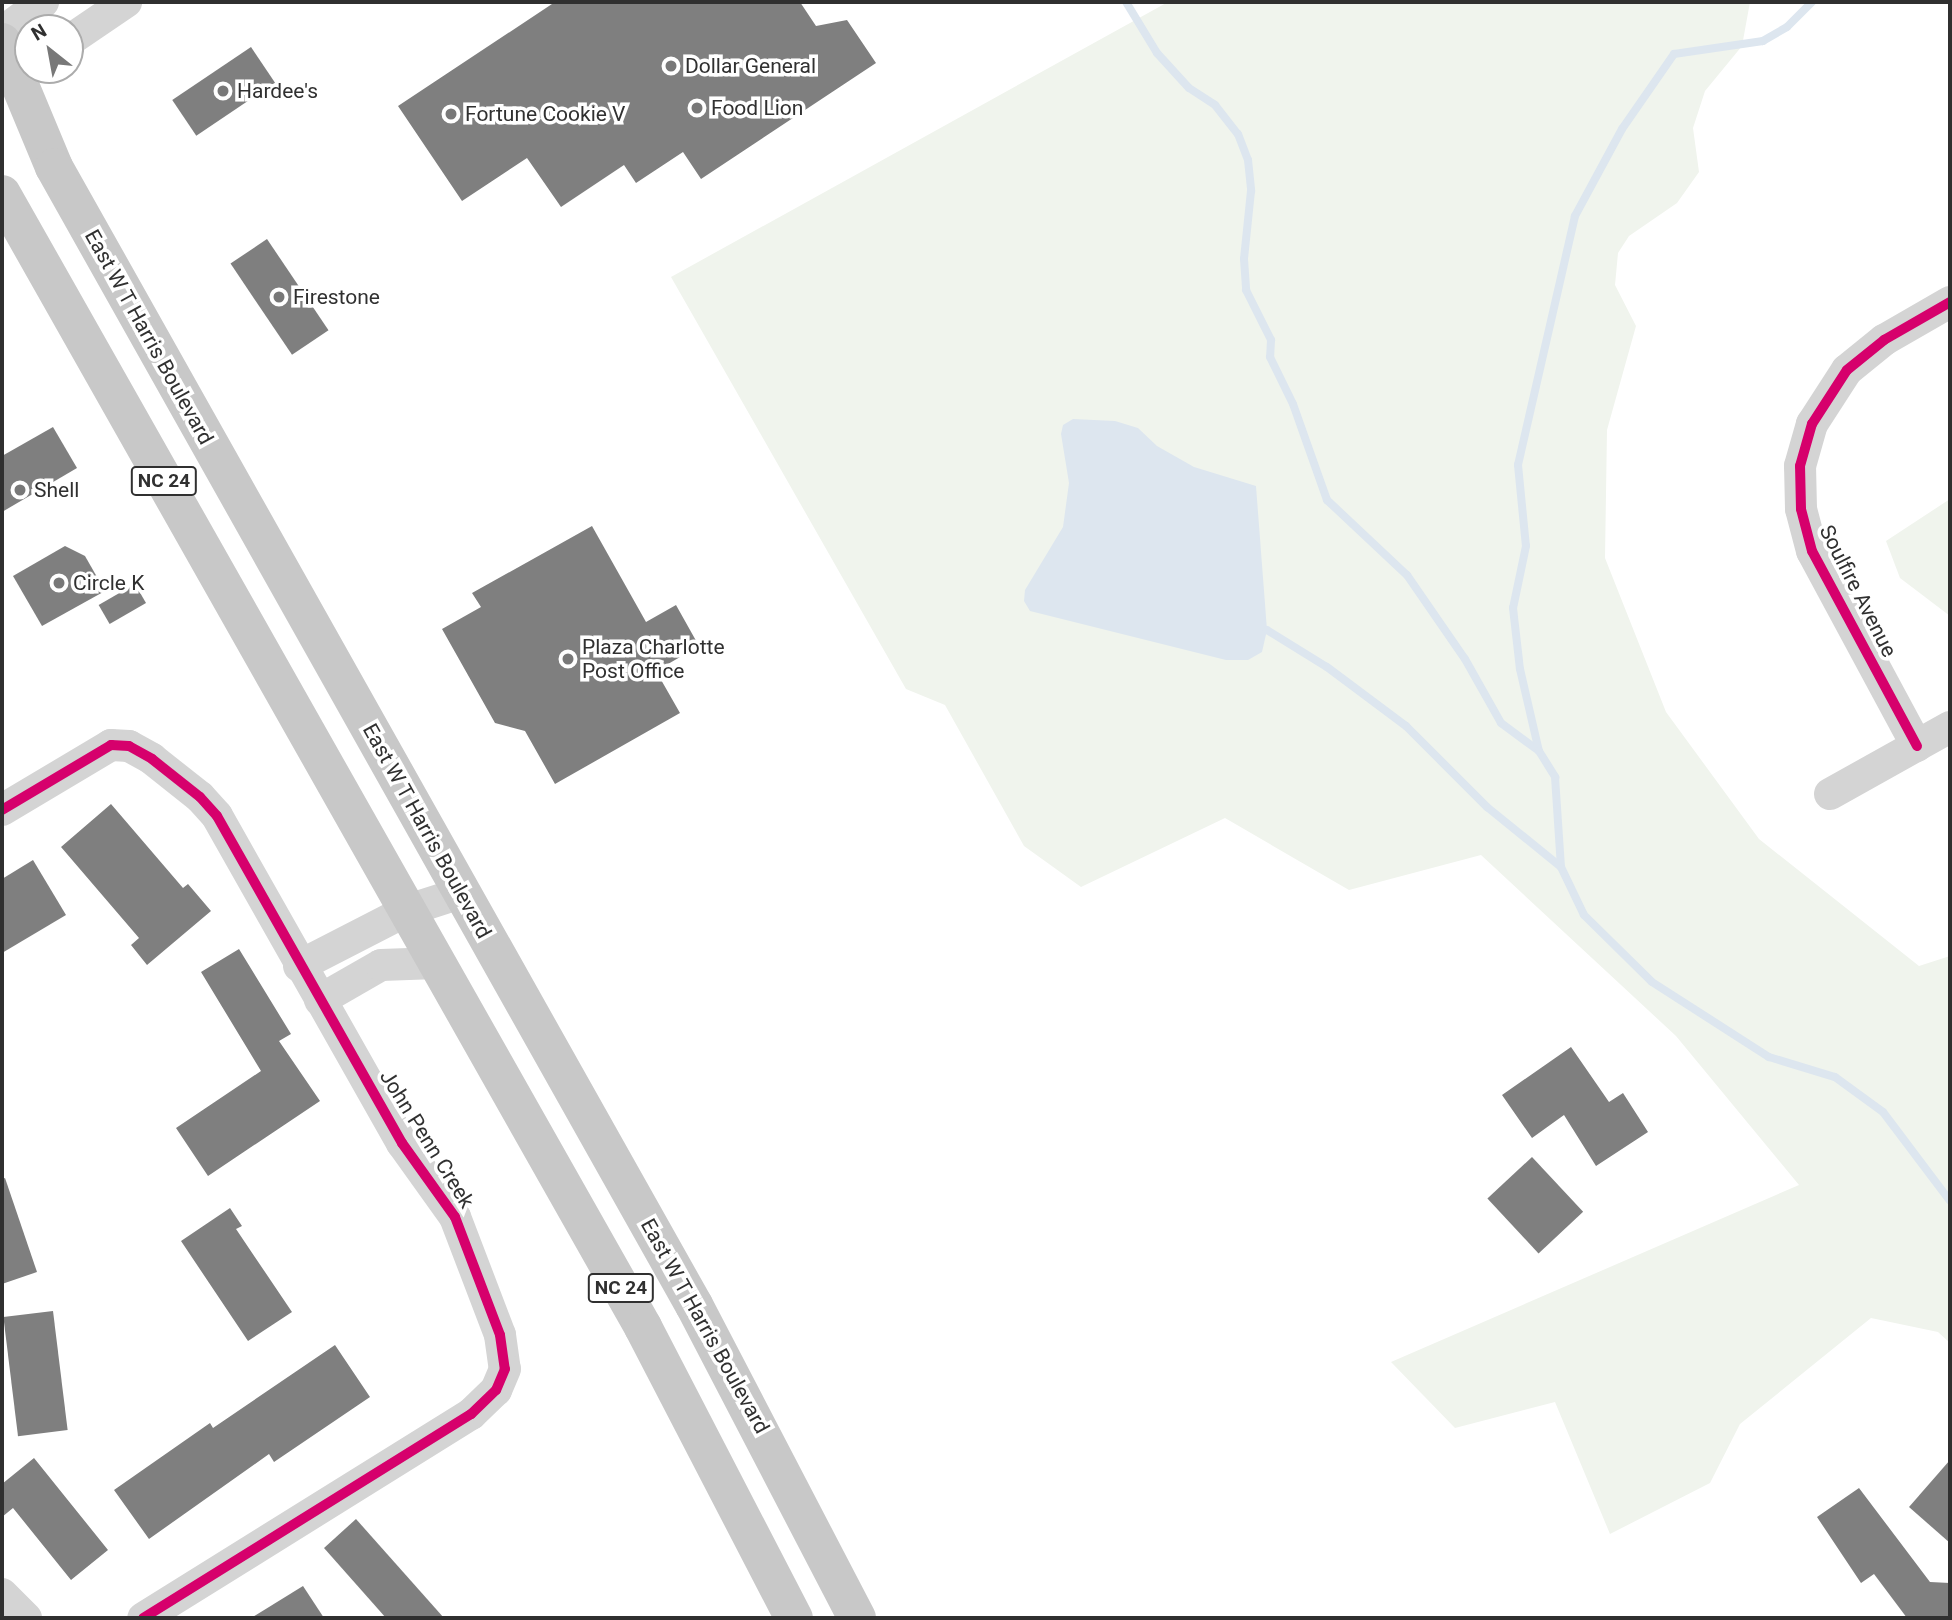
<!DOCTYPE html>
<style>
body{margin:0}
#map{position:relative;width:1952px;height:1620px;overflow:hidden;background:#fff;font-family:Roboto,sans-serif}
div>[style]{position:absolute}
.green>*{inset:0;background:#f0f4ed}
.water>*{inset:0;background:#dde6ef}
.stream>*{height:8px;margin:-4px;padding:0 4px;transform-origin:4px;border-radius:4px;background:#dde6ef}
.building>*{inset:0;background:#7f7f7f;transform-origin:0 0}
.minor>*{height:32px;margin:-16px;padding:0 16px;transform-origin:16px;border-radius:16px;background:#d4d4d4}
.major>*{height:38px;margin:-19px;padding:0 19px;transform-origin:19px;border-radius:19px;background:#c8c8c8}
.cycleway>*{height:10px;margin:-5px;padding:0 5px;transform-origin:5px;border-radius:5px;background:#d6006c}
.dots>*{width:19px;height:19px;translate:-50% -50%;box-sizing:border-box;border:4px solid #fff;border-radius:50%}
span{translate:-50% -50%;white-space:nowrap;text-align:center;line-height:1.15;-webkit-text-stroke:7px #fff;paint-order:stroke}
.shield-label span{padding:2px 5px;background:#fff;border:2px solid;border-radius:5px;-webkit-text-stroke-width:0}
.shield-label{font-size:19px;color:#303030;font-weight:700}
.poi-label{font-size:21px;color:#303030}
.left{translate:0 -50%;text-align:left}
.street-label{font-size:21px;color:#303030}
.frame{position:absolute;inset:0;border:4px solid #303030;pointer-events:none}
.north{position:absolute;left:14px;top:14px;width:70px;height:70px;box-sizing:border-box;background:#fff;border:2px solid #acacac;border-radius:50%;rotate:329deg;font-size:19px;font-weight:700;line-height:28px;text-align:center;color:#303030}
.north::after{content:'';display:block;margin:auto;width:24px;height:32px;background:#787878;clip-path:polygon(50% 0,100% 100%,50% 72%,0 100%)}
</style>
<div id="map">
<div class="green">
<i style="clip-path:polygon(1168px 2px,1750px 2px,1742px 46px,1705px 91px,1693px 128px,1699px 172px,1677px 203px,1629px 236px,1618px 253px,1615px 285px,1636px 326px,1607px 430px,1605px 558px,1666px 712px,1759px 839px,1919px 966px,1950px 956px,1950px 1343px,1938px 1332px,1871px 1318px,1740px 1424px,1710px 1483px,1610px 1534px,1555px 1402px,1455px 1428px,1391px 1362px,1799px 1185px,1676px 1036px,1481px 855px,1349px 890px,1225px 818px,1081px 887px,1024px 846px,945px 705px,906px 689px,671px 277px)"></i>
<i style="clip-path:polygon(1950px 499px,1950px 616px,1900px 578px,1886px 541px)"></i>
</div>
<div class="water">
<i style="clip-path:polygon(1073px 419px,1115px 421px,1138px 428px,1157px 446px,1194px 467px,1256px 486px,1267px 630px,1262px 652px,1248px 660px,1226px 660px,1030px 611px,1024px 601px,1025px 590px,1063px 527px,1069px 483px,1061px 434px,1063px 425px)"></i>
</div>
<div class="stream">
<i style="left:1126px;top:2px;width:60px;rotate:58.7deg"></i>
<i style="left:1157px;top:53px;width:47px;rotate:47.6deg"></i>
<i style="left:1189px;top:88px;width:31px;rotate:33deg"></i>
<i style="left:1215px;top:105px;width:37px;rotate:52deg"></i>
<i style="left:1238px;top:134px;width:28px;rotate:69deg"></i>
<i style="left:1248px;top:160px;width:31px;rotate:84deg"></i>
<i style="left:1251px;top:191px;width:68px;rotate:95.9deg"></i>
<i style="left:1244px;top:259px;width:31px;rotate:86deg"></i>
<i style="left:1246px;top:290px;width:56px;rotate:63.4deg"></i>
<i style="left:1271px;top:340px;width:17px;rotate:93deg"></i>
<i style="left:1270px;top:357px;width:52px;rotate:63.9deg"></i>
<i style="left:1293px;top:404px;width:102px;rotate:70.5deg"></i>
<i style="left:1327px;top:500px;width:110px;rotate:43.2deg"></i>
<i style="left:1407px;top:575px;width:102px;rotate:55.4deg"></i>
<i style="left:1465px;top:659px;width:73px;rotate:60.6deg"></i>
<i style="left:1501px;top:723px;width:47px;rotate:36.4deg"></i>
<i style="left:1812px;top:2px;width:35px;rotate:135deg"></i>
<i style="left:1787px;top:27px;width:28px;rotate:150deg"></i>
<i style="left:1763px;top:41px;width:90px;rotate:171.7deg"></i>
<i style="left:1674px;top:54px;width:91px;rotate:124.7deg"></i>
<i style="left:1622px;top:129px;width:99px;rotate:118.4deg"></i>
<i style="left:1575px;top:216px;width:255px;rotate:102.9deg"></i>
<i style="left:1518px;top:465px;width:81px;rotate:84.4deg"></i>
<i style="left:1526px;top:546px;width:63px;rotate:101.8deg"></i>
<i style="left:1513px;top:608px;width:61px;rotate:83.5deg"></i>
<i style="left:1520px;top:669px;width:84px;rotate:77deg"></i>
<i style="left:1539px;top:751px;width:31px;rotate:58deg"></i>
<i style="left:1555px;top:777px;width:90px;rotate:86.2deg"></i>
<i style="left:1561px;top:867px;width:53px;rotate:64.4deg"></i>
<i style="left:1584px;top:915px;width:95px;rotate:44.6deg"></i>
<i style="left:1652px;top:982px;width:139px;rotate:32.7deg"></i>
<i style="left:1769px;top:1057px;width:69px;rotate:16.9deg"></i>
<i style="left:1835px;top:1077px;width:59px;rotate:36.1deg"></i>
<i style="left:1883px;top:1112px;width:111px;rotate:53deg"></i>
<i style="left:1267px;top:630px;width:70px;rotate:31.7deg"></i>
<i style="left:1327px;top:667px;width:99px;rotate:36.8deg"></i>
<i style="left:1406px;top:726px;width:115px;rotate:45deg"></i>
<i style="left:1487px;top:807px;width:95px;rotate:39deg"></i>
</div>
<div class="building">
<i style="clip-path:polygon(555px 2px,800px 2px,816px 26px,847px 20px,876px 63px,701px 179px,683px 152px,636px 183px,624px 165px,561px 207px,527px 158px,462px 201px,398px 106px)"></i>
<i style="left:251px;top:47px;width:43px;height:95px;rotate:56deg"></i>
<i style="left:267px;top:239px;width:110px;height:44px;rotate:56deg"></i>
<i style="clip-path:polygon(53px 427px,77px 468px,2px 512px,2px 456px)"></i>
<i style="clip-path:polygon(592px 526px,646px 622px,676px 605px,699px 646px,656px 671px,680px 713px,555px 784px,525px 731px,495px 723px,442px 629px,481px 607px,472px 593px)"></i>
<i style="clip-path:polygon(65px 546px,85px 556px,105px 591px,42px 626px,13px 576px)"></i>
<i style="left:135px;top:584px;width:22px;height:42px;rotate:60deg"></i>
<i style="clip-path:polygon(111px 804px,183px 888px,188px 884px,211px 911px,147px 965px,131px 945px,139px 938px,61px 847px)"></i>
<i style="clip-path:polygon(33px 860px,66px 915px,2px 953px,2px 879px)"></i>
<i style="clip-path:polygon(239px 949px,291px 1034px,279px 1041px,320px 1101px,208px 1176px,176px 1128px,261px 1071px,201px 972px)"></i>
<i style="clip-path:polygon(1571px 1047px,1609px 1102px,1623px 1093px,1648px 1132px,1596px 1166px,1564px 1115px,1532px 1138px,1502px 1095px)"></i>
<i style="left:1532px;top:1157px;width:75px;height:61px;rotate:47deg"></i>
<i style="clip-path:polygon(5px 1178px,37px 1272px,2px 1284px,2px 1179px)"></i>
<i style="clip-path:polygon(230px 1208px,242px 1226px,236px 1229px,292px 1312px,248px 1341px,181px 1241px)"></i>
<i style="left:53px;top:1311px;width:120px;height:50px;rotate:83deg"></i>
<i style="clip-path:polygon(335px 1345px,370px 1397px,274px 1462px,269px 1454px,149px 1539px,114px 1490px,210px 1423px,213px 1428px)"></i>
<i style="clip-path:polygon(34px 1458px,108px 1550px,71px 1580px,13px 1508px,2px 1517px,2px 1484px)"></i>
<i style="clip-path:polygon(1950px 1460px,1950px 1543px,1909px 1507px)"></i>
<i style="clip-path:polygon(1859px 1488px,1930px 1582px,1950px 1583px,1950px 1618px,1907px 1618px,1874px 1574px,1861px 1583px,1817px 1517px)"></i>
<i style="clip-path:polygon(356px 1519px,444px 1618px,386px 1618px,324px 1548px)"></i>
<i style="clip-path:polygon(303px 1586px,324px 1618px,251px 1618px)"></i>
</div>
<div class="minor">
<i style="left:2px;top:32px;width:51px;rotate:-36.2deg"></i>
<i style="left:70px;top:40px;width:68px;rotate:-34.2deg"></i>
<i style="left:1917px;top:746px;width:221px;rotate:-118.3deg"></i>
<i style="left:1812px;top:551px;width:43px;rotate:-104.7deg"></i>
<i style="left:1801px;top:509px;width:43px;rotate:-91.3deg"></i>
<i style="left:1800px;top:466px;width:44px;rotate:-74.1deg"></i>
<i style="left:1812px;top:424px;width:64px;rotate:-57.1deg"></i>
<i style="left:1847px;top:370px;width:48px;rotate:-39deg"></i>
<i style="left:1884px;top:340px;width:76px;rotate:-29.9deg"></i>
<i style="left:1830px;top:794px;width:137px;rotate:-29.2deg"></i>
<i style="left:2px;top:810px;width:127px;rotate:-30.8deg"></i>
<i style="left:111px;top:745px;width:18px;rotate:3deg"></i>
<i style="left:129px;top:746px;width:26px;rotate:29deg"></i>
<i style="left:152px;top:759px;width:61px;rotate:38.4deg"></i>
<i style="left:200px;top:797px;width:25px;rotate:48deg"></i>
<i style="left:217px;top:816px;width:376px;rotate:60.5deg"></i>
<i style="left:402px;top:1143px;width:91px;rotate:54.4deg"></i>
<i style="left:455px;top:1217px;width:126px;rotate:69.1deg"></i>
<i style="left:500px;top:1335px;width:34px;rotate:82deg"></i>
<i style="left:505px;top:1369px;width:23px;rotate:113deg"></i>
<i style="left:496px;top:1390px;width:35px;rotate:136deg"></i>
<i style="left:471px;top:1414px;width:386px;rotate:148.1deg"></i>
<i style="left:299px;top:966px;width:123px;rotate:-27.2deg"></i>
<i style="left:408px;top:910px;width:56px;rotate:-17.8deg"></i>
<i style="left:320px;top:1000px;width:70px;rotate:-29.8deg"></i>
<i style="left:381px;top:965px;width:56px;rotate:-2deg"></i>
<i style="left:2px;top:1594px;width:34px;rotate:45deg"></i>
</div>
<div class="major">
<i style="left:2px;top:42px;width:135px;rotate:67.4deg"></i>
<i style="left:54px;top:167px;width:1306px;rotate:60.65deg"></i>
<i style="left:694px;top:1305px;width:353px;rotate:62.5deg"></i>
<i style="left:2px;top:194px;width:1302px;rotate:60.5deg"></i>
<i style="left:643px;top:1327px;width:328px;rotate:62.6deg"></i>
</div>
<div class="cycleway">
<i style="left:1917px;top:746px;width:221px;rotate:-118.3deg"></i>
<i style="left:1812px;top:551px;width:43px;rotate:-104.7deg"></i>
<i style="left:1801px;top:509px;width:43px;rotate:-91.3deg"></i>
<i style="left:1800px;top:466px;width:44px;rotate:-74.1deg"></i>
<i style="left:1812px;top:424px;width:64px;rotate:-57.1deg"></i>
<i style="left:1847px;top:370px;width:48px;rotate:-39deg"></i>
<i style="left:1884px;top:340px;width:76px;rotate:-29.9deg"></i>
<i style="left:2px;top:810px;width:127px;rotate:-30.8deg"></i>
<i style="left:111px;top:745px;width:18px;rotate:3deg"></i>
<i style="left:129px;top:746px;width:26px;rotate:29deg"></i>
<i style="left:152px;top:759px;width:61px;rotate:38.4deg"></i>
<i style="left:200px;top:797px;width:25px;rotate:48deg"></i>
<i style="left:217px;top:816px;width:376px;rotate:60.5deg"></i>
<i style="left:402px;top:1143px;width:91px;rotate:54.4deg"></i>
<i style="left:455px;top:1217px;width:126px;rotate:69.1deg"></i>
<i style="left:500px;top:1335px;width:34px;rotate:82deg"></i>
<i style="left:505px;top:1369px;width:23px;rotate:113deg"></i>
<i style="left:496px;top:1390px;width:35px;rotate:136deg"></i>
<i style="left:471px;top:1414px;width:386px;rotate:148.1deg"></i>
</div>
<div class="dots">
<i style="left:671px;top:66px;background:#787878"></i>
<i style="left:223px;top:91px;background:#787878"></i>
<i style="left:697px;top:108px;background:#787878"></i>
<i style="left:451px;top:114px;background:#787878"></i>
<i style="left:279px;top:297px;background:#787878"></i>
<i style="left:20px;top:490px;background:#787878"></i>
<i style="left:59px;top:583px;background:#787878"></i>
<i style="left:568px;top:659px;background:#787878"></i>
</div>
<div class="shield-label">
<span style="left:164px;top:481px">NC 24</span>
<span style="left:621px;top:1288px">NC 24</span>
</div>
<div class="poi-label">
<span class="left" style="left:685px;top:66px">Dollar General</span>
<span class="left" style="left:237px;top:91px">Hardee's</span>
<span class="left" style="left:711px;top:108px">Food Lion</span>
<span class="left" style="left:465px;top:114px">Fortune Cookie V</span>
<span class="left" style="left:293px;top:297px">Firestone</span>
<span class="left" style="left:34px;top:490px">Shell</span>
<span class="left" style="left:73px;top:583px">Circle K</span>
<span class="left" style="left:582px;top:659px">Plaza Charlotte<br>Post Office</span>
</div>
<div class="street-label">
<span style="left:149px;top:337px;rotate:61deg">East W T Harris Boulevard</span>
<span style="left:1858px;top:591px;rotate:63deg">Soulfire Avenue</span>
<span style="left:427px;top:831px;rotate:61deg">East W T Harris Boulevard</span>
<span style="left:427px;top:1139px;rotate:58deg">John Penn Creek</span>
<span style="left:705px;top:1326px;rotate:61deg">East W T Harris Boulevard</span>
</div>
<div class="frame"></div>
<div class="north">N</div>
</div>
